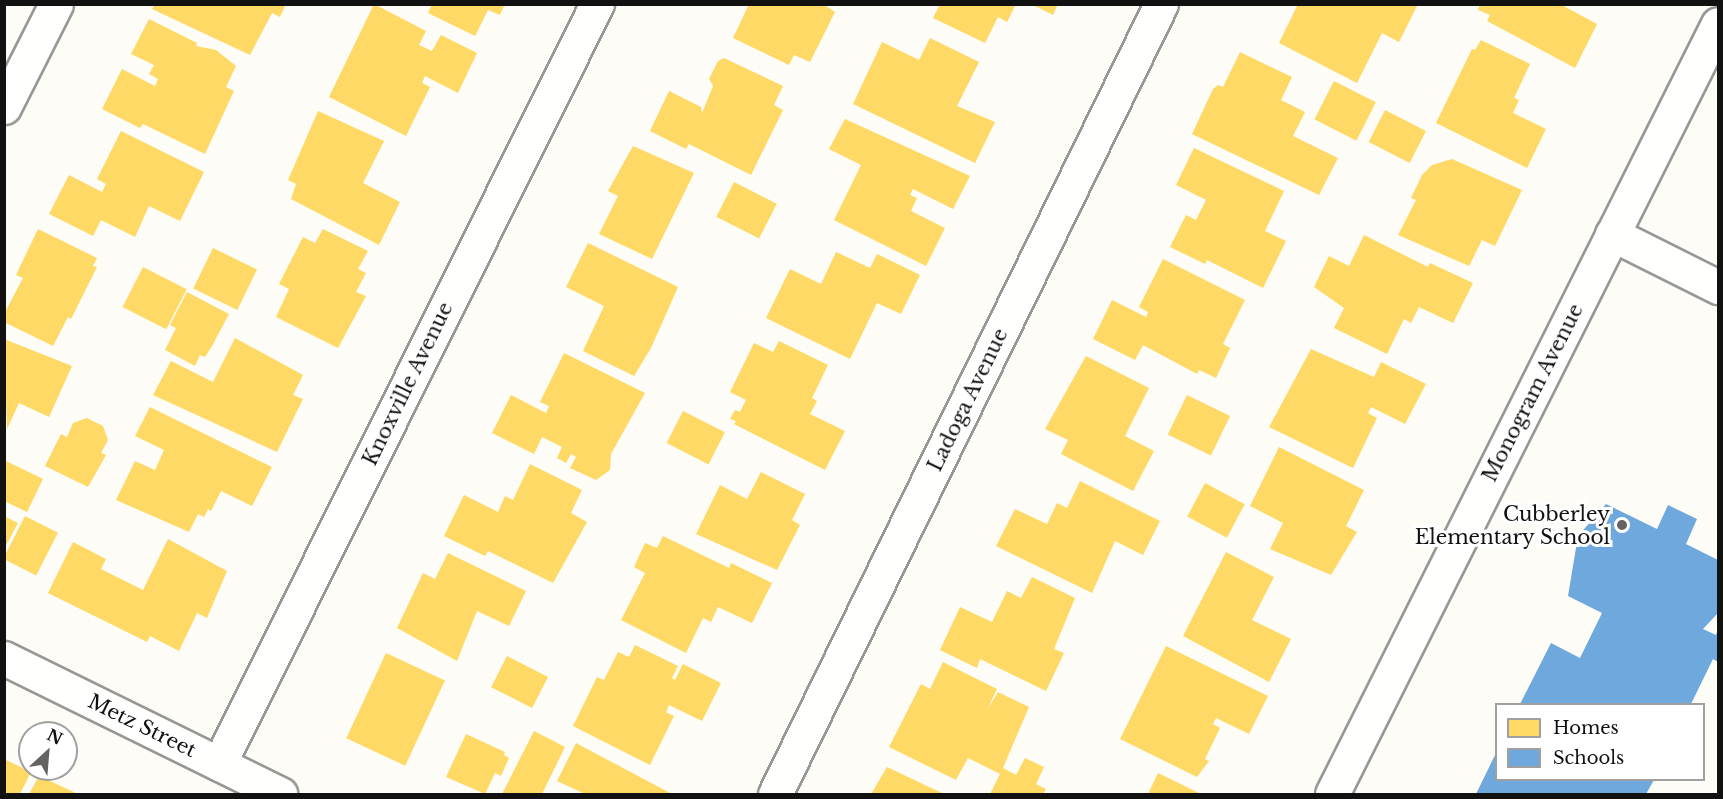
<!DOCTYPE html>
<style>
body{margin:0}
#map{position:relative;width:1723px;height:799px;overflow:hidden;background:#fdfcf7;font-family:"Libre Baskerville",serif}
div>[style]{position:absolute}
.homes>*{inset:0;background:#ffd966;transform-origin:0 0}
.schools>*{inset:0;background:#6fa8dc}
.roads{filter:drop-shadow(2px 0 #979795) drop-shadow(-2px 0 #979795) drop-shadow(0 2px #979795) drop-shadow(0 -2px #979795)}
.minor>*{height:33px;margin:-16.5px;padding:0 16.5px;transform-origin:16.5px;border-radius:16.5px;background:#fffffe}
.dots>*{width:16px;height:16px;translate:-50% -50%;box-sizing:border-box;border:3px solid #fff;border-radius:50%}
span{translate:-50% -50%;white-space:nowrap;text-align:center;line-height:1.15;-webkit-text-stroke:6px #fff;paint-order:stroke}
.street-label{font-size:20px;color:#111}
.poi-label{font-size:20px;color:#111}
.right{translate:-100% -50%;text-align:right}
.frame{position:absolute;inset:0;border:6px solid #111;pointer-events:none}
.legend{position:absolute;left:1495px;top:703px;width:210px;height:78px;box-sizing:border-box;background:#fff;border:2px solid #a0a0a0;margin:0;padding:8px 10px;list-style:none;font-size:18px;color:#111}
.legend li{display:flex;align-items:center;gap:12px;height:30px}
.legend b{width:30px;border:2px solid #a0a0a0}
.north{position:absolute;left:18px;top:721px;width:60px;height:60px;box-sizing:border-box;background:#fff;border:2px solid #a0a0a0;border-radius:50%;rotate:26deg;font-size:16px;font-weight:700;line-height:24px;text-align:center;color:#111}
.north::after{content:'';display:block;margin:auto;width:21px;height:27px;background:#646362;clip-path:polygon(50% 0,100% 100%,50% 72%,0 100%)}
</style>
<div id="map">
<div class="homes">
<i style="clip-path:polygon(155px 4px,286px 4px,280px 17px,272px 13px,250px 55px,152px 9px)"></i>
<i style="clip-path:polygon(374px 4px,426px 31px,419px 45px,432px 51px,441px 35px,477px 53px,458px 93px,425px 76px,422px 83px,430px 87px,406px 136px,329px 97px)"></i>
<i style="clip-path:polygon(432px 4px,505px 4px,500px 15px,488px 10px,475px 36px,428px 13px)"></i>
<i style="clip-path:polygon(749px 4px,823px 4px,835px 12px,810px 62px,794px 55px,789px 65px,733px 38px)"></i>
<i style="clip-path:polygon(940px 4px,1016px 4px,1007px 22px,998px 17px,985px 43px,933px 18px)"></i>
<i style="clip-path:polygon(1031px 4px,1058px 4px,1053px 15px)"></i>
<i style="clip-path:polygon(1298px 4px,1414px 4px,1417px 6px,1399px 42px,1382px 33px,1357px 83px,1279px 43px)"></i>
<i style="clip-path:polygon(1480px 4px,1560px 4px,1597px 24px,1575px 68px,1487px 21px,1490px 15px,1478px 10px)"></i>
<i style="clip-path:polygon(149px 19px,197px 43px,196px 46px,216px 50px,236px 66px,226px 87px,234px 91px,205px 154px,143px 124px,140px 128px,102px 109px,122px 69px,155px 86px,158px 79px,149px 74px,154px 65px,131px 54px)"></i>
<i style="clip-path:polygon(930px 38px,979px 62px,957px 106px,995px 122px,975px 163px,853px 104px,882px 42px,919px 60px)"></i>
<i style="clip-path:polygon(1481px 40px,1530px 64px,1514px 98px,1519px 100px,1513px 113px,1546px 129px,1527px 168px,1436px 123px,1472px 49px,1475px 50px)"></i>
<i style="clip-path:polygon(1240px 52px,1292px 77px,1281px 100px,1305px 112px,1293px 136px,1338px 158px,1319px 195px,1192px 134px,1213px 89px,1218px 85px,1223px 87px)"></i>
<i style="clip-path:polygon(724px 58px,783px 86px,774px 105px,783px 110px,751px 175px,689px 144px,686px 149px,650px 131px,669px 91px,701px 107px,702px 113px,713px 86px,709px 79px,718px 61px)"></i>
<i style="left:1334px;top:81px;width:47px;height:43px;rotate:27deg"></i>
<i style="left:1385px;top:110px;width:46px;height:36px;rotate:27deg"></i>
<i style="clip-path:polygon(318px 111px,384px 141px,363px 183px,400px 202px,379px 245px,291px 199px,296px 184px,288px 180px)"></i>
<i style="clip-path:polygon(845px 119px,970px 176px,953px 209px,913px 189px,910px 195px,917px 198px,911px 211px,945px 228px,926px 266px,834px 220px,861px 165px,829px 149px)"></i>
<i style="clip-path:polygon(121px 131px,204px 172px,180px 221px,149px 206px,135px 237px,101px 220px,93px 236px,49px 214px,69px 175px,102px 192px,106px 184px,97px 179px)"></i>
<i style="clip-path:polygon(633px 146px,694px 173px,652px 259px,599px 234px,618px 196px,608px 191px)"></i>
<i style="clip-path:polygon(1194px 148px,1284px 191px,1265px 231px,1286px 241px,1263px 288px,1207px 260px,1205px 264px,1170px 247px,1186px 215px,1196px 220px,1206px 200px,1176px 185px)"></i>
<i style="clip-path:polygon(1452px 159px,1522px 190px,1495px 246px,1482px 240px,1469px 266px,1398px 235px,1416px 200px,1411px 198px,1422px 175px,1432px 165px)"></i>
<i style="left:734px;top:182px;width:48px;height:39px;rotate:27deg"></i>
<i style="clip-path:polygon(38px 229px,97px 258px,93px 266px,97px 267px,71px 319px,68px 317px,53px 346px,4px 322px,4px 314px,23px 278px,16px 275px)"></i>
<i style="clip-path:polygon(323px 229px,368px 251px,358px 269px,366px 273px,356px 292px,366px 296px,338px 348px,276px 317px,289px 289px,279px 284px,303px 237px,315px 243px)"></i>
<i style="clip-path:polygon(1364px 235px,1428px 267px,1430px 263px,1473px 283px,1453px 323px,1419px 307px,1411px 323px,1404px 319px,1387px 354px,1334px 328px,1344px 308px,1314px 287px,1329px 256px,1349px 266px)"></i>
<i style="clip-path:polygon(588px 243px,678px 287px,651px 348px,634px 376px,583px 351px,604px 306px,566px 287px)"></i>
<i style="left:213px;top:248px;width:49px;height:45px;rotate:26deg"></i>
<i style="clip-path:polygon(836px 252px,870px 268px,877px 254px,920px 275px,901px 314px,877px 303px,850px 359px,766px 318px,790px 269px,821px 284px)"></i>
<i style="clip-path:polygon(1163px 259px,1245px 300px,1223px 344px,1230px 348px,1216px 378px,1199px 370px,1197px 374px,1143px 345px,1135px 360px,1093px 339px,1112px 300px,1146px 317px,1148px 312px,1139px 307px)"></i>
<i style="left:143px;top:267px;width:49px;height:45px;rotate:27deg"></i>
<i style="clip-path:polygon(187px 292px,229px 314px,212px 346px,205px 357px,200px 355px,195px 366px,165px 350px,176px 328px,170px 325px)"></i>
<i style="clip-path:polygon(235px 338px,303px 375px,293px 395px,303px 399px,277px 452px,153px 395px,171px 361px,213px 382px)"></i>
<i style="clip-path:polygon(4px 339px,72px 366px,49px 417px,19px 403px,7px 429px)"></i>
<i style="clip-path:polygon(779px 341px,828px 365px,812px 398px,817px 401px,810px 414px,845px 431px,825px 470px,734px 424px,736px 421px,730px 419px,735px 410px,740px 412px,746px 400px,730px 392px,754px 343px,773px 352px)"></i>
<i style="clip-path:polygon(1311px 349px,1374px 377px,1381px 362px,1426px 384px,1405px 424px,1371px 407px,1368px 413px,1377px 418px,1353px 468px,1269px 427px)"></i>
<i style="clip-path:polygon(564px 353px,645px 393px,611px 454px,610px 470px,596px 480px,570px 468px,576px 457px,571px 454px,566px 463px,557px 458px,562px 447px,542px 437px,534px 454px,492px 433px,511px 395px,546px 413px,549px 406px,540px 402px)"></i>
<i style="clip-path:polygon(1086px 356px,1149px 388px,1125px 436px,1154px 451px,1133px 491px,1061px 454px,1068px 440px,1045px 429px)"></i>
<i style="left:1187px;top:395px;width:48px;height:44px;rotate:26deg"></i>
<i style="clip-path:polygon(150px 407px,272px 467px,252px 506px,221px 491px,211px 511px,208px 509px,204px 517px,198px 514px,189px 532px,116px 500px,135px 461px,155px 470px,164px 450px,135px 436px)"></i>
<i style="left:683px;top:411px;width:47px;height:36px;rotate:27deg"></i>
<i style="clip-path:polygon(87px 418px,103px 426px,108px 440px,101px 453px,106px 455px,88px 487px,45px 466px,61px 434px,67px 437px,73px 423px)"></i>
<i style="clip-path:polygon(1279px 447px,1364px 490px,1346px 526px,1357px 532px,1331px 575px,1270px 549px,1283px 523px,1250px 506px)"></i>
<i style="clip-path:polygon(4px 460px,43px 479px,27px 512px,4px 501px)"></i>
<i style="clip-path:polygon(530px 464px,582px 490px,571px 513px,587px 522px,553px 583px,488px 551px,485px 556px,444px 536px,464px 495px,498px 512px,505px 496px,513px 500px)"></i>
<i style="clip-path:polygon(761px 472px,805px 494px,792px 520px,800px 525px,777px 570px,696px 534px,720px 485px,747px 499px)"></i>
<i style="clip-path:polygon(1080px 481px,1160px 521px,1143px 555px,1115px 541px,1092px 593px,996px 546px,1015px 509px,1047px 524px,1057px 503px,1067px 508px)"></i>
<i style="left:1205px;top:483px;width:45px;height:38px;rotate:28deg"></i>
<i style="clip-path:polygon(4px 516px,18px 523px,4px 549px)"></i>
<i style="left:25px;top:516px;width:37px;height:48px;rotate:27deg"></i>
<i style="clip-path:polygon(663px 536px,729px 568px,731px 563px,772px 583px,752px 623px,718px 607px,711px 622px,703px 618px,686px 653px,621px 620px,645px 573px,634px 567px,645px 543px,657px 548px)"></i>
<i style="clip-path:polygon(168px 539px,227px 571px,207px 618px,197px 613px,179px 651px,150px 636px,147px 642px,48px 593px,73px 542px,106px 559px,101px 569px,143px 590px)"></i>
<i style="clip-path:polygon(1226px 552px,1274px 577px,1252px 620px,1291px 639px,1269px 682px,1183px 636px)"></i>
<i style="clip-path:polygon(448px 553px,526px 591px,509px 626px,477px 611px,457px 661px,397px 628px,423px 573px,435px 579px)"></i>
<i style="clip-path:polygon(1032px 577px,1075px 598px,1054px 649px,1064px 653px,1046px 691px,980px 659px,977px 668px,940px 650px,960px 607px,992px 622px,1007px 591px,1021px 598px)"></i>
<i style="clip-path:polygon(635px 645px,678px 666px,672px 678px,675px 680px,683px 664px,721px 683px,702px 721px,669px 705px,666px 712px,674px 716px,650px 765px,573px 726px,597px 677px,604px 680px,618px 652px,629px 657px)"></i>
<i style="clip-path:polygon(1166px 646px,1268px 696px,1249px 734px,1216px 718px,1213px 724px,1220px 728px,1205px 759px,1209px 761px,1197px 777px,1120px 739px)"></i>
<i style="left:386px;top:653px;width:65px;height:94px;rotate:25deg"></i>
<i style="left:507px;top:656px;width:46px;height:35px;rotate:27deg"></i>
<i style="clip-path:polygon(943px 662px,997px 689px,987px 710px,998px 692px,1029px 707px,1003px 768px,1016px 775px,1025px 758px,1044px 767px,1036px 784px,1046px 789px,1043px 794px,990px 794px,1000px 774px,968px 758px,956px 780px,889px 747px,921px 684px,930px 689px)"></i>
<i style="clip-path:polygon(534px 731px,565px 747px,542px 794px,502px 794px)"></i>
<i style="clip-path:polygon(466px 734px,505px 752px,504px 755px,509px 758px,501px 776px,495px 773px,485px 794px,446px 777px)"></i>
<i style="clip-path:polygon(576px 743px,670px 793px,669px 794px,585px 794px,557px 781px)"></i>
<i style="clip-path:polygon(4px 759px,31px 772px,20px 794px,4px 794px)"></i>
<i style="clip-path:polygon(887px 767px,944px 794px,871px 794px)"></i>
<i style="clip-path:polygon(1158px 773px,1201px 794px,1148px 794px)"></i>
<i style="clip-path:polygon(39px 776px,78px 794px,29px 794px)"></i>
</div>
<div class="schools">
<i style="clip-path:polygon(1606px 504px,1657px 529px,1668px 505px,1697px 519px,1686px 544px,1718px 560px,1718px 613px,1703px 629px,1716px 635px,1718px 629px,1718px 662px,1713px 659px,1691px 704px,1520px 704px,1551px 643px,1580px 658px,1602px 613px,1568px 596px,1578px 536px)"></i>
<i style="clip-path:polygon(1496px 753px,1496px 780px,1654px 780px,1646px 794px,1476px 794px)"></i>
</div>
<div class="roads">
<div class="minor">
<i style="left:4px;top:107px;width:115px;rotate:-63.2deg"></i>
<i style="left:1612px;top:234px;width:119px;rotate:26.6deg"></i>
<i style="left:4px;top:658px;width:308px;rotate:26.2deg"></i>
<i style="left:219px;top:764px;width:849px;rotate:-63.56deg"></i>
<i style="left:775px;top:794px;width:879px;rotate:-63.96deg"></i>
<i style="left:1332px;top:794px;width:861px;rotate:-63.38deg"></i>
</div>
</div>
<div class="dots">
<i style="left:1622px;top:525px;background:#646362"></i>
</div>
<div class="street-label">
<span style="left:408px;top:384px;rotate:-64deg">Knoxville Avenue</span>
<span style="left:1533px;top:393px;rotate:-63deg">Monogram Avenue</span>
<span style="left:968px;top:400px;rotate:-64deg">Ladoga Avenue</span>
<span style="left:142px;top:726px;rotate:26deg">Metz Street</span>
</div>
<div class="poi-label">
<span class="right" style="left:1610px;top:526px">Cubberley<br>Elementary School</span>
</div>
<div class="frame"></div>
<ul class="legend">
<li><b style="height:16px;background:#ffd966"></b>Homes</li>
<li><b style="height:16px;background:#6fa8dc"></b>Schools</li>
</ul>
<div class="north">N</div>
</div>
